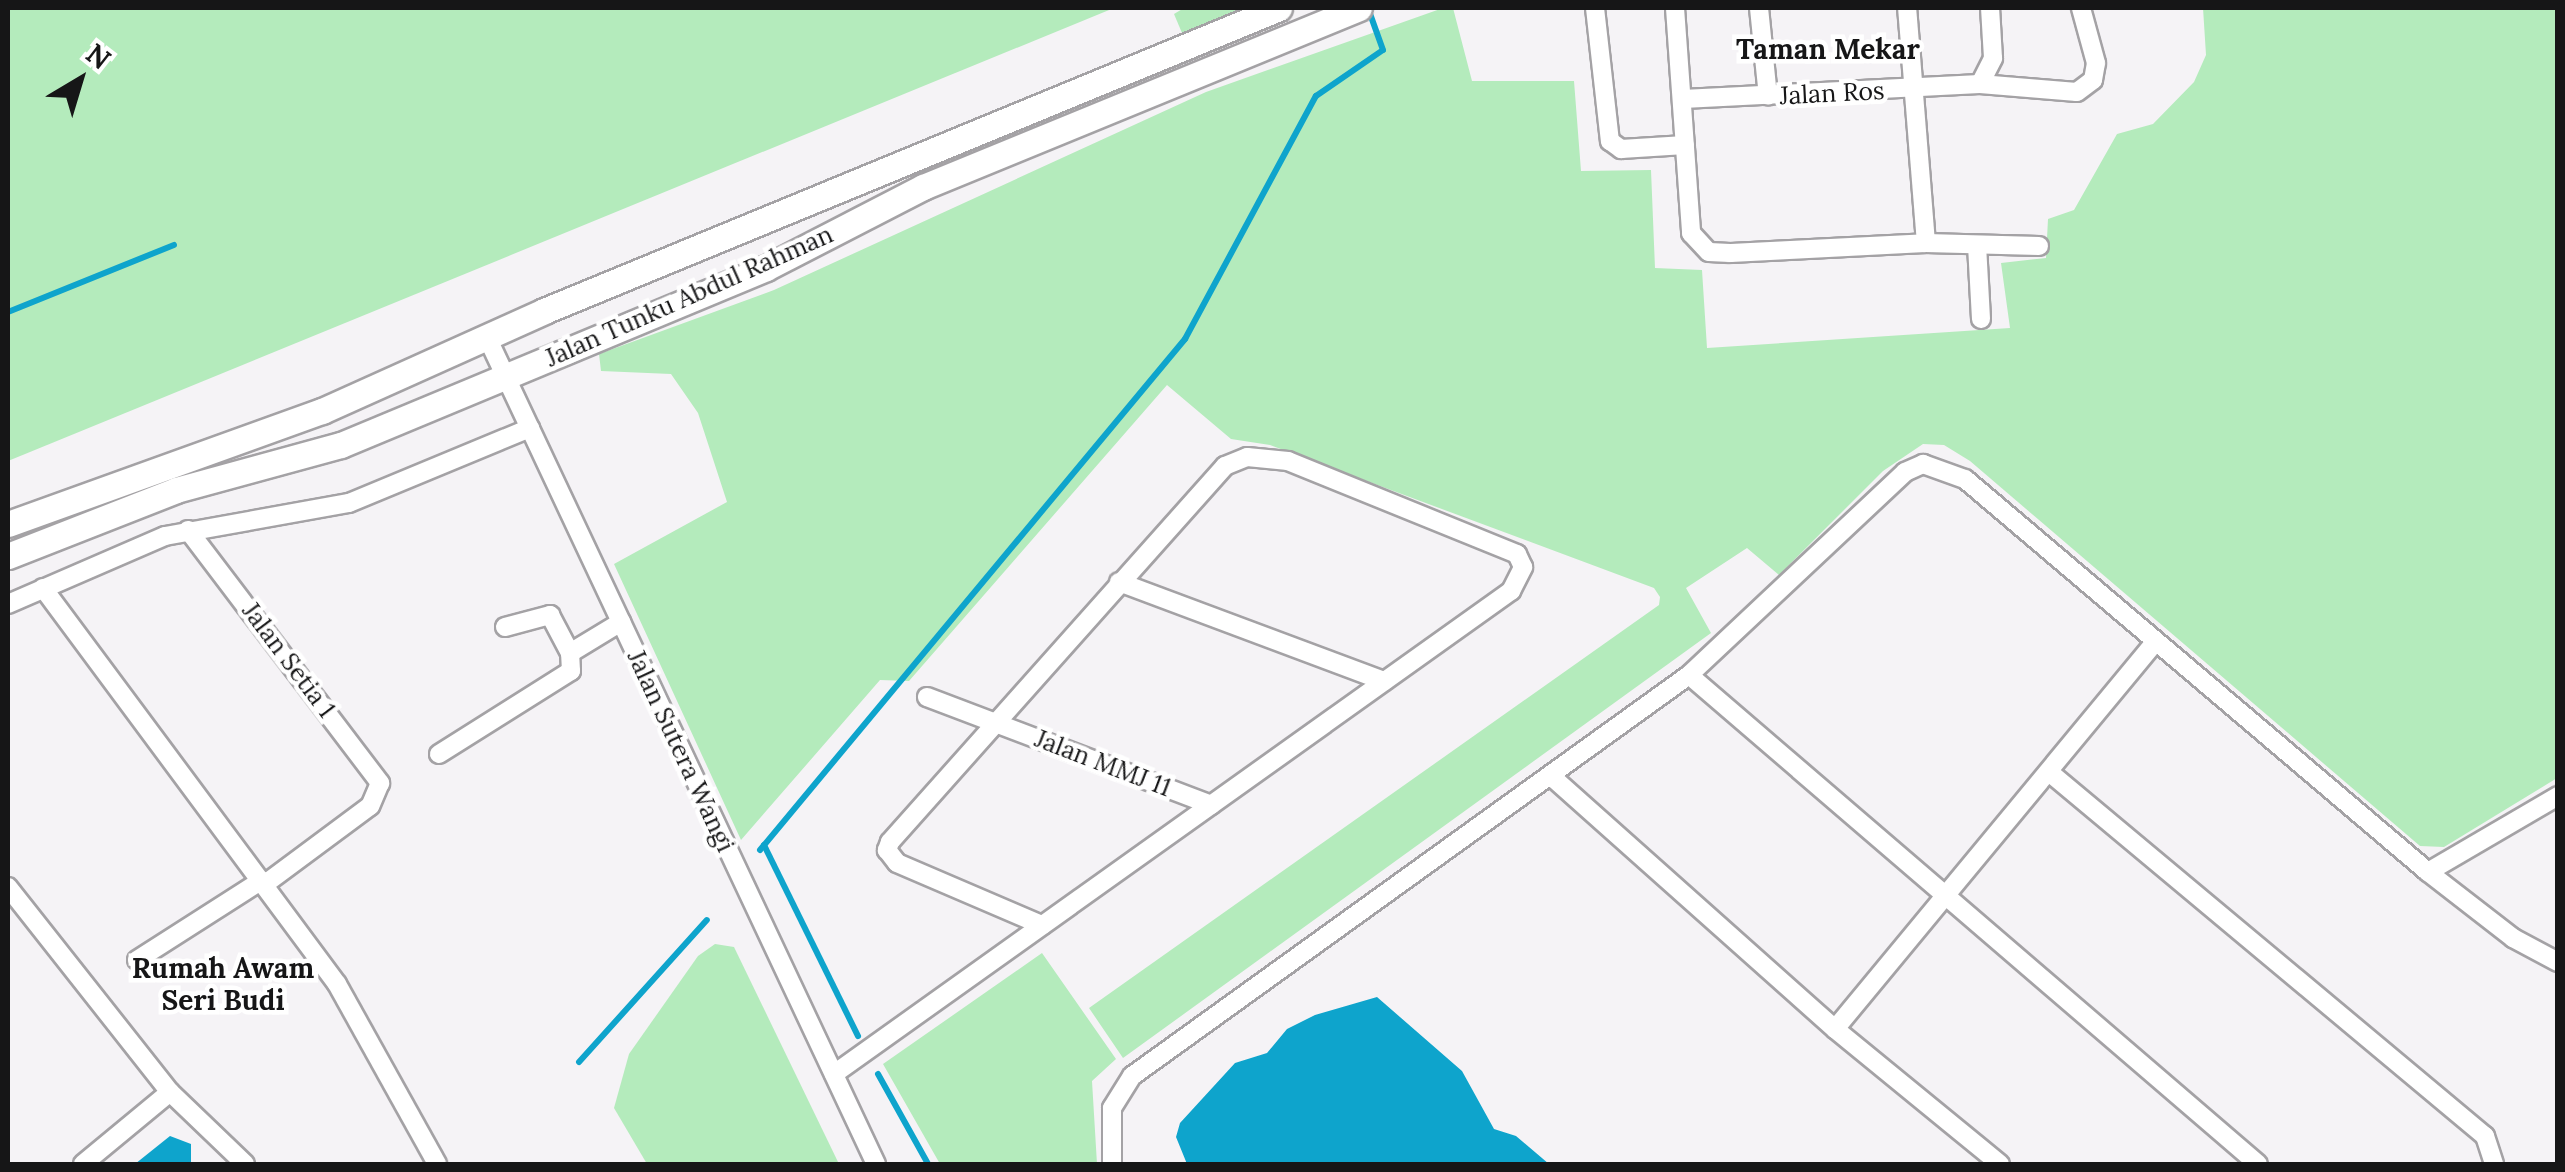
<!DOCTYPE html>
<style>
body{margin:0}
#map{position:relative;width:2565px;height:1172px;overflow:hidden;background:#f5f3f6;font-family:Lora,serif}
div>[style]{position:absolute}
.green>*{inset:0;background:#b4ebbc}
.water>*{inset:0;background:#0ea4cc}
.stream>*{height:6px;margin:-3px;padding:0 3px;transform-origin:3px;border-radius:3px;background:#0ea4cc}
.roads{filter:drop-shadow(2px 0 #a4a2a5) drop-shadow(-2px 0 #a4a2a5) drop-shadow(0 2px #a4a2a5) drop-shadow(0 -2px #a4a2a5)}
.street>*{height:18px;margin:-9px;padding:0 9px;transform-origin:9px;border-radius:9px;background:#fff}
.primary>*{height:25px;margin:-12.5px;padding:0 12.5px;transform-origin:12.5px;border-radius:12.5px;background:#fff}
span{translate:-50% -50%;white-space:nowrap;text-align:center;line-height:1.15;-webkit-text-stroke:9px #fff;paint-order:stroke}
.street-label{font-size:25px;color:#161617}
.neighbourhood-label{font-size:28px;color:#161617;font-weight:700}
.frame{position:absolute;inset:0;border:10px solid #161617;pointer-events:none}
.north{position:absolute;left:30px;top:30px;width:100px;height:100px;-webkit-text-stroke:8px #fff;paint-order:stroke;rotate:38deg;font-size:28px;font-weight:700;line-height:40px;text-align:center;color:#161617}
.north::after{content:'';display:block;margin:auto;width:35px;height:45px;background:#161617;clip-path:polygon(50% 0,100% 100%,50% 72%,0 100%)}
</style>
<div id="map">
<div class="green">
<i style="clip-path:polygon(8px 8px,1114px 8px,8px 461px)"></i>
<i style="clip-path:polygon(1184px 8px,1245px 8px,1182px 33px,1174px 14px)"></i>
<i style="clip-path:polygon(1443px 8px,1453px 8px,1472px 81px,1574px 81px,1581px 171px,1651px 170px,1655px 268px,1702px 270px,1707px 348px,2010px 328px,2001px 263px,2046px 258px,2048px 219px,2074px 210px,2117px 134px,2153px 124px,2194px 82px,2206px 55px,2203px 8px,2557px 8px,2557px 778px,2444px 847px,2420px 846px,1970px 461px,1944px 445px,1923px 444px,1883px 471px,1779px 575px,1747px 548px,1686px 588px,1711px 633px,1123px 1058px,1089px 1008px,1659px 605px,1660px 597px,1654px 588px,1270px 445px,1231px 439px,1167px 385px,909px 681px,880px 680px,741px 840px,614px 564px,727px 502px,698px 413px,671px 374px,601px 371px,599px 354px,774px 290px,1206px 92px)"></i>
<i style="clip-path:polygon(715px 944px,734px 947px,839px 1164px,647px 1164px,614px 1108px,629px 1054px,698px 956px)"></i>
<i style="clip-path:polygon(1042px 953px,1116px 1059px,1092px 1081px,1097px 1164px,940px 1164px,883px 1064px)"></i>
</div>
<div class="water">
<i style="clip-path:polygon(1377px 997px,1462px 1071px,1494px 1129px,1516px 1136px,1549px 1164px,1187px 1164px,1176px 1137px,1180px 1123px,1235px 1063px,1267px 1053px,1287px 1029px,1315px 1015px)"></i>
<i style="clip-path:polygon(170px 1136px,191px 1144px,191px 1164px,135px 1164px)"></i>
</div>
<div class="stream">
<i style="left:8px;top:312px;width:179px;rotate:-22deg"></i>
<i style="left:764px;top:845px;width:213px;rotate:63.8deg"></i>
<i style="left:760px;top:850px;width:665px;rotate:-50.25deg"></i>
<i style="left:1185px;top:339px;width:276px;rotate:-61.7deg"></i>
<i style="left:1316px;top:96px;width:81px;rotate:-34.5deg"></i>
<i style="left:1383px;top:50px;width:45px;rotate:-109.7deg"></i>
<i style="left:579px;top:1062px;width:191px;rotate:-48deg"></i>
<i style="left:878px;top:1074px;width:103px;rotate:60.9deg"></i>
</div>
<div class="roads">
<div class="street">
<i style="left:1595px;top:8px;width:134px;rotate:83.6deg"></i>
<i style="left:1610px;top:141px;width:14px;rotate:36deg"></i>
<i style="left:1621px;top:149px;width:64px;rotate:-3.6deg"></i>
<i style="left:1675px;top:8px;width:226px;rotate:85.9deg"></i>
<i style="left:1691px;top:233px;width:26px;rotate:47deg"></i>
<i style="left:1709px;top:252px;width:21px;rotate:3deg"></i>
<i style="left:1730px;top:253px;width:196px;rotate:-2.9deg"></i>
<i style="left:1926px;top:243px;width:236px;rotate:-94.6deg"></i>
<i style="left:1759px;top:8px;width:88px;rotate:84.2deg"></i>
<i style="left:1980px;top:84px;width:29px;rotate:-63deg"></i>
<i style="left:1993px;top:58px;width:50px;rotate:-93.4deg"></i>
<i style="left:1683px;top:99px;width:297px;rotate:-2.9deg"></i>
<i style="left:1980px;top:84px;width:97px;rotate:4.7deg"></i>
<i style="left:2077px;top:92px;width:20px;rotate:-37deg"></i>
<i style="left:2093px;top:80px;width:17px;rotate:-80deg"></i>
<i style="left:2096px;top:63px;width:57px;rotate:-105.3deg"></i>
<i style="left:1926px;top:243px;width:113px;rotate:1.5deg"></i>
<i style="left:1977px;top:245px;width:74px;rotate:86.9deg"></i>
<i style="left:487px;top:337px;width:914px;rotate:64.81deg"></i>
<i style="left:188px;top:530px;width:318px;rotate:52.8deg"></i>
<i style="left:380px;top:783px;width:25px;rotate:113deg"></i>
<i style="left:370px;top:806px;width:131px;rotate:143.4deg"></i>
<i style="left:1119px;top:582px;width:283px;rotate:20.5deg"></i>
<i style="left:43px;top:588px;width:493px;rotate:53.4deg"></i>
<i style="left:337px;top:984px;width:206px;rotate:60.9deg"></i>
<i style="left:8px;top:604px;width:171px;rotate:-23.4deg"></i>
<i style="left:165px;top:536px;width:187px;rotate:-10.2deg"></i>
<i style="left:349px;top:503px;width:196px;rotate:-22.5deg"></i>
<i style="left:505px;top:627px;width:47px;rotate:-14.9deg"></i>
<i style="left:550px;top:615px;width:43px;rotate:62.2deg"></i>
<i style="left:1689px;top:675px;width:750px;rotate:40.68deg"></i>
<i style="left:927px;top:697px;width:304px;rotate:20.8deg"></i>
<i style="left:439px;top:754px;width:156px;rotate:-32.2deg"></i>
<i style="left:571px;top:671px;width:18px;rotate:-93deg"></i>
<i style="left:570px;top:653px;width:60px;rotate:-31.3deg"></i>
<i style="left:2049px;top:772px;width:568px;rotate:39.86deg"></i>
<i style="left:2485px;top:1136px;width:29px;rotate:72deg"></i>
<i style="left:1551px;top:776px;width:380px;rotate:41.7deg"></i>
<i style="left:1835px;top:1029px;width:213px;rotate:39.3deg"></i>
<i style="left:2428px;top:872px;width:151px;rotate:-30.3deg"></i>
<i style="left:8px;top:887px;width:261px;rotate:51.7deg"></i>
<i style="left:170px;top:1092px;width:104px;rotate:43.8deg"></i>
<i style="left:137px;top:960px;width:148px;rotate:-32.6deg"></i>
<i style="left:1835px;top:1029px;width:500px;rotate:-50.4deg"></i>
<i style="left:834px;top:1074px;width:832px;rotate:-35.51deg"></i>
<i style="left:1511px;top:591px;width:27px;rotate:-63deg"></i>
<i style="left:1523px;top:567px;width:14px;rotate:-115deg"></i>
<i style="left:1517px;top:554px;width:247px;rotate:-157.9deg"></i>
<i style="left:1288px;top:461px;width:41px;rotate:-174.4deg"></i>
<i style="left:1247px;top:457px;width:24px;rotate:158deg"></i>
<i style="left:1225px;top:466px;width:504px;rotate:131.7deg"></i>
<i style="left:890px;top:842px;width:9px;rotate:111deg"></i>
<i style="left:887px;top:850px;width:16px;rotate:52deg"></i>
<i style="left:897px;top:863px;width:158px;rotate:23.2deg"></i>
<i style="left:83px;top:1164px;width:113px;rotate:-39.6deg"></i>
<i style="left:1112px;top:1164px;width:56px;rotate:-90deg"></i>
<i style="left:1112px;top:1108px;width:38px;rotate:-58deg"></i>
<i style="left:1132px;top:1076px;width:686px;rotate:-35.75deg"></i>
<i style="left:1689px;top:675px;width:296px;rotate:-43.2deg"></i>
<i style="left:1905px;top:472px;width:20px;rotate:-24deg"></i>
<i style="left:1923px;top:464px;width:45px;rotate:19.7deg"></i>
<i style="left:1965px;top:479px;width:607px;rotate:40.32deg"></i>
<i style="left:2428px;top:872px;width:108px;rotate:37.8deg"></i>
<i style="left:2513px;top:938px;width:51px;rotate:28.1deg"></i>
</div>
<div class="primary">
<i style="left:8px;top:524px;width:334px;rotate:-19.8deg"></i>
<i style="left:322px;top:411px;width:243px;rotate:-24.2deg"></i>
<i style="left:544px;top:311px;width:795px;rotate:-22.4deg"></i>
<i style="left:8px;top:556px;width:180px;rotate:-21.4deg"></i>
<i style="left:176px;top:490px;width:171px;rotate:-15.3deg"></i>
<i style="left:341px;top:445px;width:460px;rotate:-22.6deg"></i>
<i style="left:766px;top:268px;width:177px;rotate:-27.3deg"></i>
<i style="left:923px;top:187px;width:471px;rotate:-22.3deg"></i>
</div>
</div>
<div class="street-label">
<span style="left:1832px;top:93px;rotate:-3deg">Jalan Ros</span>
<span style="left:689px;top:296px;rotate:-24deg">Jalan Tunku Abdul Rahman</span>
<span style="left:289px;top:660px;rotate:53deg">Jalan Setia 1</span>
<span style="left:681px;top:751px;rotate:65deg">Jalan Sutera Wangi</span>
<span style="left:1103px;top:763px;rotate:21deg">Jalan MMJ 11</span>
</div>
<div class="neighbourhood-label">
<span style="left:1828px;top:49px">Taman Mekar</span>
<span style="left:223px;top:984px">Rumah Awam<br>Seri Budi</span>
</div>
<div class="frame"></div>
<div class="north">N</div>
</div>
